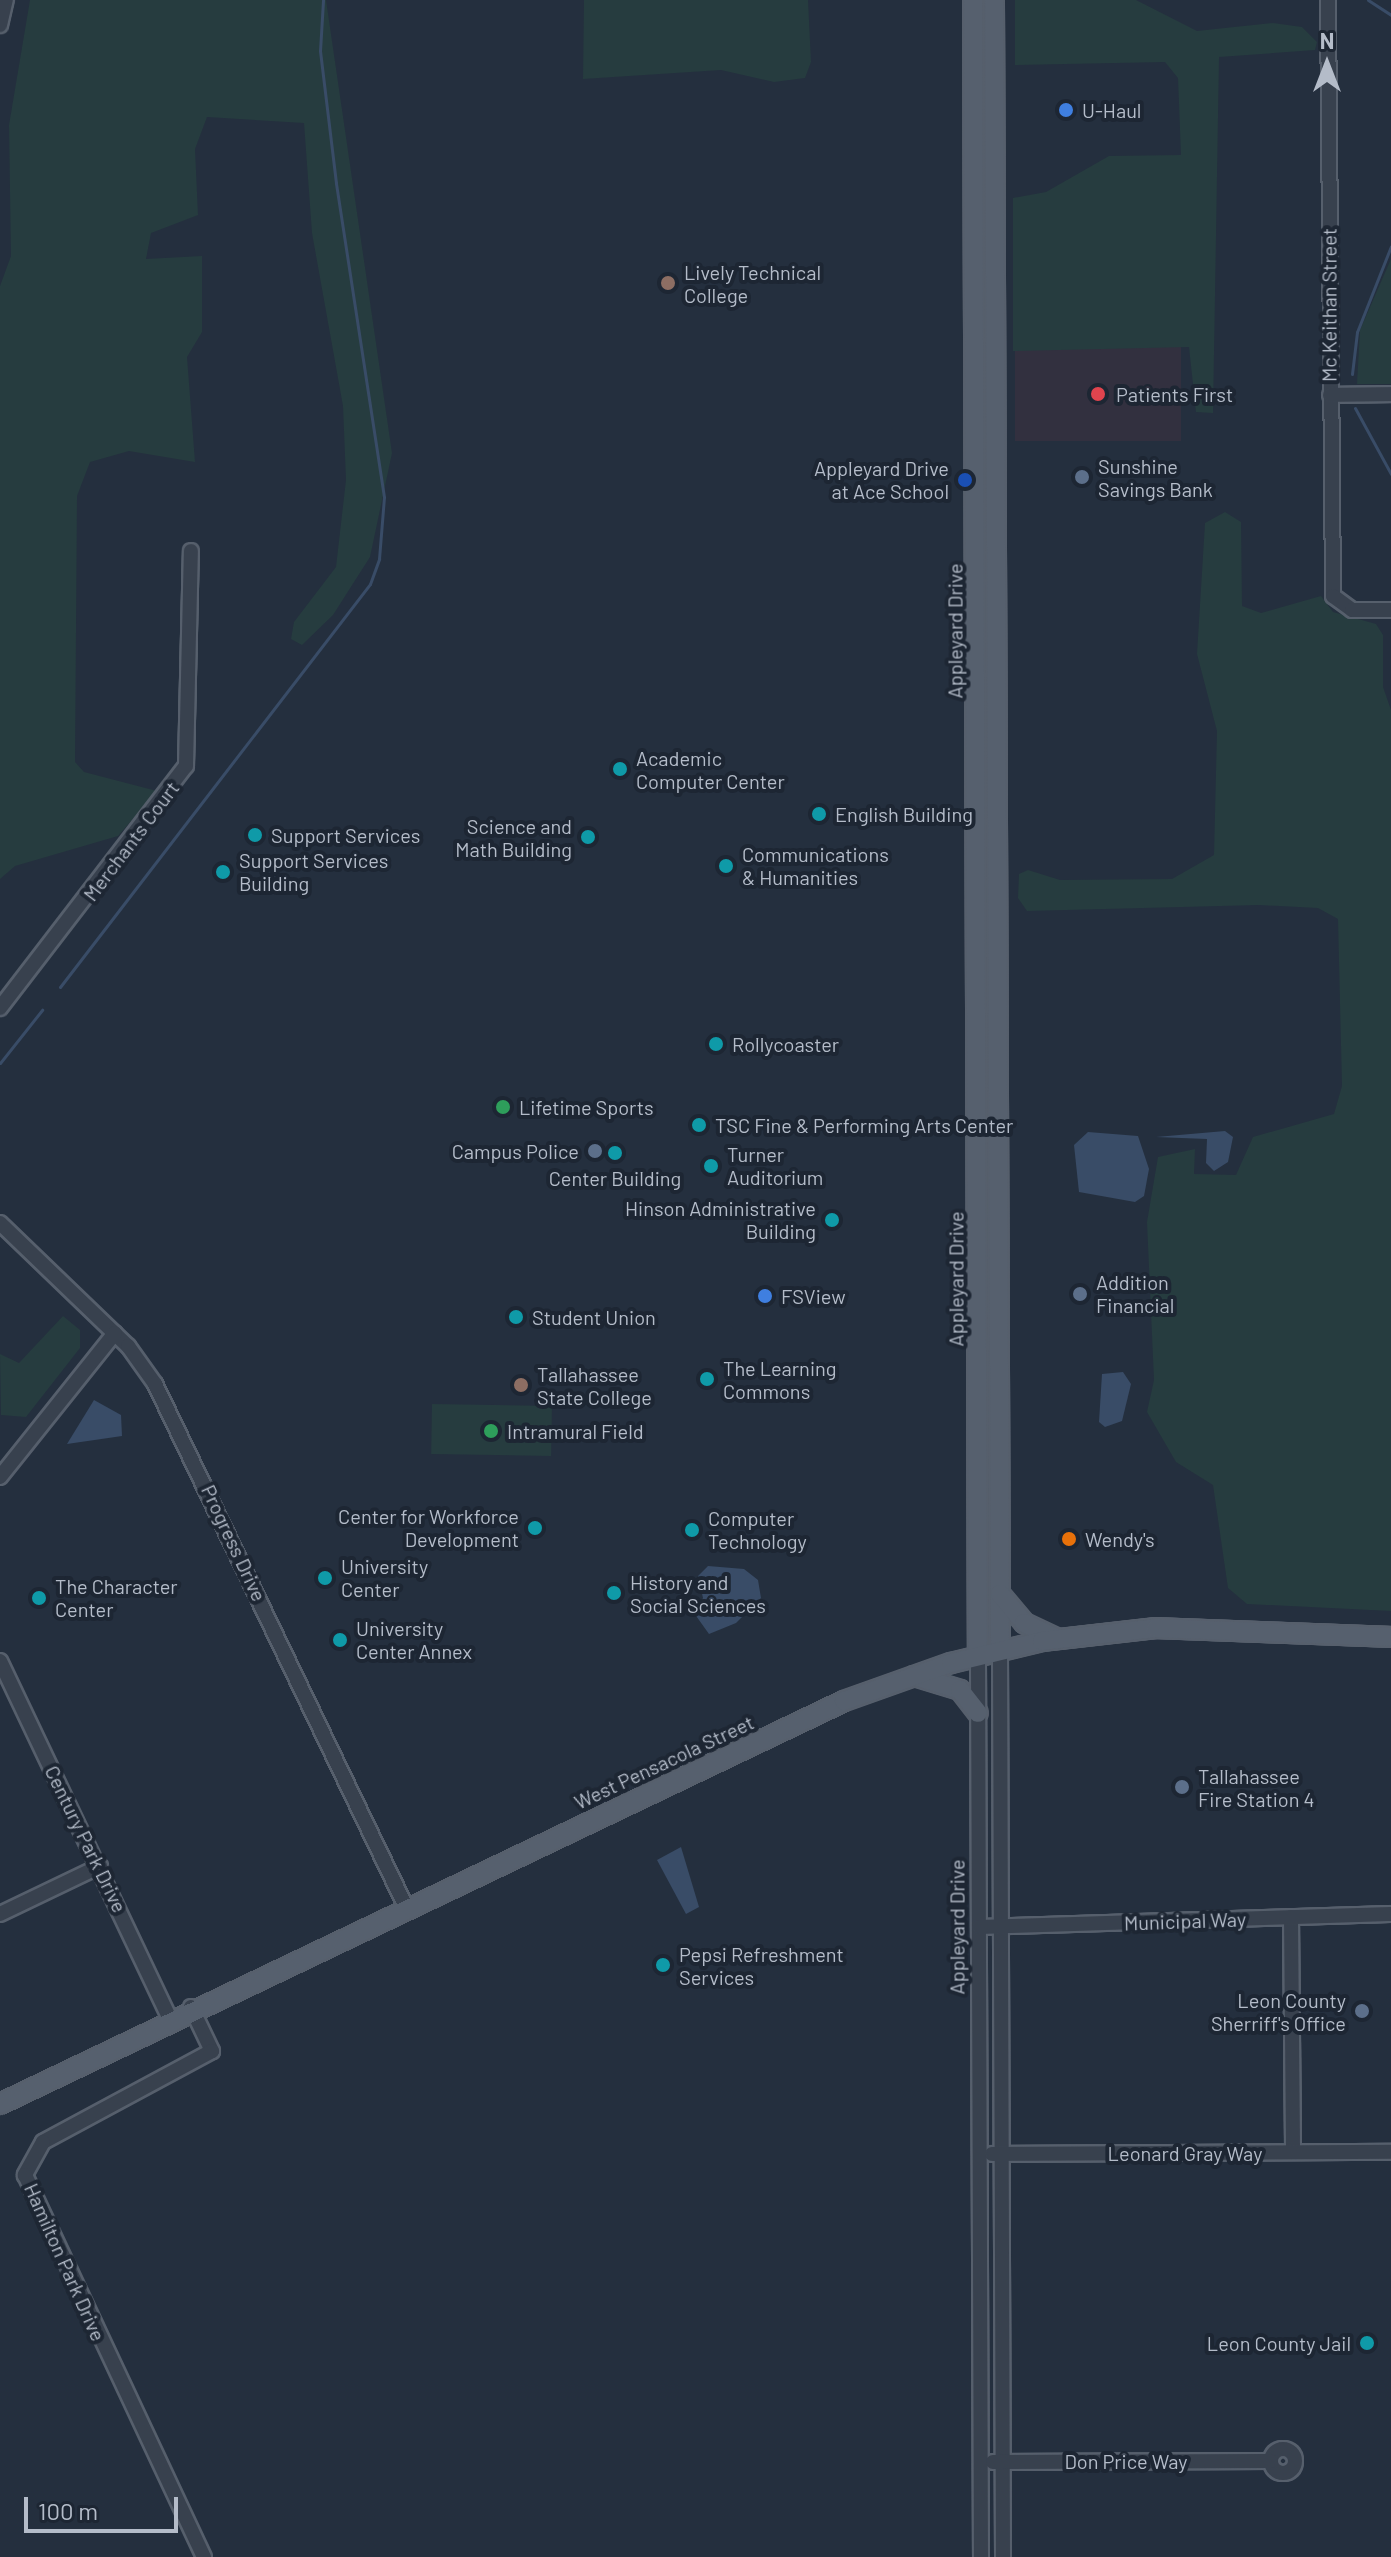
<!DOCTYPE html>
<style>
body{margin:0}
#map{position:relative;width:1391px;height:2557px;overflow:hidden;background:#242f3e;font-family:Barlow,sans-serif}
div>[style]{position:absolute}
.medical>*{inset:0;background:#32303f;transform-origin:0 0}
.green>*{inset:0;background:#263c3f;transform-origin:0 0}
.water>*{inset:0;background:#394c67}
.stream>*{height:3px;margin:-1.5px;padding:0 1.5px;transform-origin:1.5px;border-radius:1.5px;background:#394c67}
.roads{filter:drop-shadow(2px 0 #565f6c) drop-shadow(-2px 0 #565f6c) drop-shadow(0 2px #565f6c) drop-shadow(0 -2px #565f6c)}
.minor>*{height:14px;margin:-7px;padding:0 7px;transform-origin:7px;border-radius:7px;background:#38414e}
.minor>.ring{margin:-7px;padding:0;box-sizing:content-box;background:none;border:14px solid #38414e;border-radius:50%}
.major>*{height:18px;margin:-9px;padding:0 9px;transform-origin:9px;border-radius:9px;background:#56606e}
.dots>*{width:22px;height:22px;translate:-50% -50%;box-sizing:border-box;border:4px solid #1d2633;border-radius:50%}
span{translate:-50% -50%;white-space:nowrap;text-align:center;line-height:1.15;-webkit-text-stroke:8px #1d2633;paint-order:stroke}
.poi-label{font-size:20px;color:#b4bcc9}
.left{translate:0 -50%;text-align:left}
.right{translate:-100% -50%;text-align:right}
.street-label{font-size:20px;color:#b4bcc9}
.north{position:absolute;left:1287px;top:24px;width:80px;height:80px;-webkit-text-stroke:6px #1d2633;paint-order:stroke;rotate:0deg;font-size:22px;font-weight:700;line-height:32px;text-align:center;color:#b4bcc9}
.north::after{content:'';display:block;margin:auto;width:28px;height:36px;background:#b4bcc9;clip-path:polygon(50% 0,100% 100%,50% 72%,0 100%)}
.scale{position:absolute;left:24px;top:2497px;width:154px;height:36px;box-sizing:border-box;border:4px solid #b4bcc9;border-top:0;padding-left:10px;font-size:24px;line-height:28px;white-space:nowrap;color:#b4bcc9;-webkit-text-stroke:6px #1d2633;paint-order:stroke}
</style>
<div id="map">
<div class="medical">
<i style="left:1181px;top:346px;width:95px;height:166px;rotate:90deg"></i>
</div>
<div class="green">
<i style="clip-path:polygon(30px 0,326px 0,392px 453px,370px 557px,333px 615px,302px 645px,291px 639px,294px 622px,336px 567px,346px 480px,343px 406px,312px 233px,304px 123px,207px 117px,195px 149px,198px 215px,151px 233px,146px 259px,202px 256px,202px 332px,187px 357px,195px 462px,129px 451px,90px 462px,77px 496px,75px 762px,84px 772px,157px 791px,118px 836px,15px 866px,0 879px,0 286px,11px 256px,9px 125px)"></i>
<i style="clip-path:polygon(584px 0,808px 0,811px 62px,805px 78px,774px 82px,721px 70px,583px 79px)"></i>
<i style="clip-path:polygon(1015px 0,1136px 0,1197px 31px,1273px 23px,1302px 27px,1317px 42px,1315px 50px,1219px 57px,1213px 413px,1196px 412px,1189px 347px,1013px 351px,1013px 198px,1046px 192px,1109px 156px,1181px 155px,1178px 78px,1165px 62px,1015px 65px)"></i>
<i style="clip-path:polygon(1391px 259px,1391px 384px,1357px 384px,1360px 330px)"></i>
<i style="clip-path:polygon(1225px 512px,1241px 522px,1242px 606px,1261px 613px,1321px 596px,1333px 612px,1376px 624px,1383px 635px,1383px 687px,1391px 710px,1391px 1611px,1247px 1604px,1228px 1588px,1213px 1485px,1176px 1462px,1147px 1412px,1154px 1380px,1147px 1222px,1158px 1157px,1195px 1149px,1194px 1174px,1236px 1175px,1253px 1137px,1334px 1114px,1342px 1086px,1338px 919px,1318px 908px,1259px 905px,1027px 911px,1018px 898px,1019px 874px,1028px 870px,1060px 880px,1172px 879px,1214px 855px,1217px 731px,1197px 654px,1205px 523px)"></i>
<i style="clip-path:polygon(63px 1316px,80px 1330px,80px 1348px,26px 1417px,1px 1415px,0 1354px,19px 1363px)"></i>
<i style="left:432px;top:1404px;width:120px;height:50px;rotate:1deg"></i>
</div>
<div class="water">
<i style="clip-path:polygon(1225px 1131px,1233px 1137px,1228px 1162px,1214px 1171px,1206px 1163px,1207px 1139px,1156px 1137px)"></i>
<i style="clip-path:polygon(1088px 1132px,1138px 1136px,1149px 1169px,1144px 1196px,1135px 1202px,1079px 1192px,1074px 1145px)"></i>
<i style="clip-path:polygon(1123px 1372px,1131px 1384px,1122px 1421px,1105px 1427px,1099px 1422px,1102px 1374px)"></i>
<i style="clip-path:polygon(94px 1400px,121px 1415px,122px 1436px,67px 1444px)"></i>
<i style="clip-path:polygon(708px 1566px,744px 1569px,758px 1580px,761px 1598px,736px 1623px,709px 1634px,694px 1613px,703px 1598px,698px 1576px)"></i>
<i style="clip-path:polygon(681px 1847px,699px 1907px,686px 1914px,657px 1860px)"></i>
</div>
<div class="stream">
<i style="left:1368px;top:0;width:27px;rotate:33deg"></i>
<i style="left:1352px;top:374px;width:42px;rotate:-83.2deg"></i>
<i style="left:1357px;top:332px;width:92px;rotate:-68.4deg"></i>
<i style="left:1355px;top:408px;width:75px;rotate:61.4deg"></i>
<i style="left:60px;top:987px;width:508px;rotate:-52.43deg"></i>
<i style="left:370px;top:584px;width:27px;rotate:-70deg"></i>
<i style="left:379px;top:559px;width:62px;rotate:-85.4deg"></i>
<i style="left:384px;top:497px;width:318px;rotate:-98.7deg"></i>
<i style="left:336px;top:183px;width:133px;rotate:-96.9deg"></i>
<i style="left:320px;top:51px;width:51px;rotate:-86.6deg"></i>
<i style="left:0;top:1063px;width:68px;rotate:-51.6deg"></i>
</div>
<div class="roads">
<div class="minor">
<i style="left:1328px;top:0;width:596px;rotate:89.52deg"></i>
<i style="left:1333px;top:596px;width:24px;rotate:36deg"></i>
<i style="left:1352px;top:610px;width:39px"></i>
<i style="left:0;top:25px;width:26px;rotate:-77deg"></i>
<i style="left:1330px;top:395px;width:61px;rotate:-0.9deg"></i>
<i style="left:0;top:1008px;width:305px;rotate:-52.5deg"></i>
<i style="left:186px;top:766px;width:215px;rotate:-88.7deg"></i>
<i style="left:0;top:1223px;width:178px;rotate:43.9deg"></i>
<i style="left:128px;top:1346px;width:47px;rotate:54.6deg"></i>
<i style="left:155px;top:1384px;width:580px;rotate:64.36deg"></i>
<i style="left:0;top:1477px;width:184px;rotate:-51.4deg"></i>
<i style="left:1000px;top:1650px;width:907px;rotate:89.81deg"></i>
<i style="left:978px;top:1656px;width:901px;rotate:89.81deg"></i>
<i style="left:0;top:1661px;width:396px;rotate:64.6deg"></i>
<i style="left:0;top:1914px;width:111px;rotate:-25.6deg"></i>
<i style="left:1291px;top:1917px;width:235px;rotate:89.5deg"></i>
<i style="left:979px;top:1927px;width:412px;rotate:-1.8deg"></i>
<i style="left:191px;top:2007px;width:49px;rotate:64.5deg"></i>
<i style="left:212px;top:2051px;width:192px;rotate:151.7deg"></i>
<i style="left:43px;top:2142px;width:38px;rotate:119deg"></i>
<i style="left:25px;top:2175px;width:422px;rotate:64.9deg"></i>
<i style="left:992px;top:2154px;width:399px;rotate:-0.3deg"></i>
<i class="ring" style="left:1271px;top:2449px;width:10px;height:10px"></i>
<i style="left:993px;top:2462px;width:278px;rotate:-0.2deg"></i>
</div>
<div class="major">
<i style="left:973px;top:0;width:1656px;rotate:89.83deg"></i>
<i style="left:994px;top:0;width:1650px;rotate:89.79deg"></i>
<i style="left:1000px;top:1594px;width:38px;rotate:50deg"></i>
<i style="left:1024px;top:1623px;width:38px;rotate:25deg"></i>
<i style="left:914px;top:1676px;width:48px;rotate:16.9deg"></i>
<i style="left:960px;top:1690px;width:29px;rotate:52deg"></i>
<i style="left:0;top:2104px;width:935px;rotate:-25.52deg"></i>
<i style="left:844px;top:1701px;width:114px;rotate:-19.6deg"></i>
<i style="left:951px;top:1663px;width:94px;rotate:-13.6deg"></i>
<i style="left:1042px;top:1641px;width:115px;rotate:-6.5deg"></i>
<i style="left:1156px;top:1628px;width:235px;rotate:2.2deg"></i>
</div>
</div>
<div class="dots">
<i style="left:1066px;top:110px;background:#3f7fe0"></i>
<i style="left:668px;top:283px;background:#8d6e63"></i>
<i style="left:1098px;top:394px;background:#e0444e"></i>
<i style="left:1082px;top:477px;background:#5c6f8a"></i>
<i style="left:965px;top:480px;background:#1a4fb4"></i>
<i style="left:620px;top:769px;background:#0f9aa8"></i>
<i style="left:819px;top:814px;background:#0f9aa8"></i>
<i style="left:255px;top:835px;background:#0f9aa8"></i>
<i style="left:588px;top:837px;background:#0f9aa8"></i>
<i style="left:726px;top:866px;background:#0f9aa8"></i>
<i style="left:223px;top:872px;background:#0f9aa8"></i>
<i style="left:716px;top:1044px;background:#0f9aa8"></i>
<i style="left:503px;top:1107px;background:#2e9e5b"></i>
<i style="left:699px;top:1125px;background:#0f9aa8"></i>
<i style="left:595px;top:1151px;background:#5c6f8a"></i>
<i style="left:615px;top:1153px;background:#0f9aa8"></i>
<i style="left:711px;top:1166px;background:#0f9aa8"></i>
<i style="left:832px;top:1220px;background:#0f9aa8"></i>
<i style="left:1080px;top:1294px;background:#5c6f8a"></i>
<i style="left:765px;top:1296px;background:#3f7fe0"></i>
<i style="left:516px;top:1317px;background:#0f9aa8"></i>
<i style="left:707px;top:1379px;background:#0f9aa8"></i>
<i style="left:521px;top:1385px;background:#8d6e63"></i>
<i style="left:491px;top:1431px;background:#2e9e5b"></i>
<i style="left:535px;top:1528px;background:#0f9aa8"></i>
<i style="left:692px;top:1530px;background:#0f9aa8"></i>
<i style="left:1069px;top:1539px;background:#e8710a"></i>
<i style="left:325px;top:1578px;background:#0f9aa8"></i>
<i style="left:614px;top:1593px;background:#0f9aa8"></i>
<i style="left:39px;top:1598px;background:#0f9aa8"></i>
<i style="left:340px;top:1640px;background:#0f9aa8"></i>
<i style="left:1182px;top:1787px;background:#5c6f8a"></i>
<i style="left:663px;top:1965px;background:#0f9aa8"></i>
<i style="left:1362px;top:2011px;background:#5c6f8a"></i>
<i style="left:1367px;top:2343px;background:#0f9aa8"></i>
</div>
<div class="poi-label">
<span class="left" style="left:1082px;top:110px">U-Haul</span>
<span class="left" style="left:684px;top:284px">Lively Technical<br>College</span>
<span class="left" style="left:1116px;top:394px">Patients First</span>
<span class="left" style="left:1098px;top:478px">Sunshine<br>Savings Bank</span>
<span class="right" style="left:949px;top:480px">Appleyard Drive<br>at Ace School</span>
<span class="left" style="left:636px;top:770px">Academic<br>Computer Center</span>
<span class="left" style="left:835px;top:814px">English Building</span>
<span class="right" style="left:572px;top:838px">Science and<br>Math Building</span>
<span class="left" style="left:271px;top:835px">Support Services</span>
<span class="left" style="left:742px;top:866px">Communications<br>&amp; Humanities</span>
<span class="left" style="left:239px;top:872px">Support Services<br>Building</span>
<span class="left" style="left:732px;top:1044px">Rollycoaster</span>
<span class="left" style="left:519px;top:1107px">Lifetime Sports</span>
<span class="left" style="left:715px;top:1125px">TSC Fine &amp; Performing Arts Center</span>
<span class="right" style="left:579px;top:1151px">Campus Police</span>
<span class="left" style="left:727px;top:1166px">Turner<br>Auditorium</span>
<span style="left:615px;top:1178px">Center Building</span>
<span class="right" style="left:816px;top:1220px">Hinson Administrative<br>Building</span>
<span class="left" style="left:1096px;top:1294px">Addition<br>Financial</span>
<span class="left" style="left:781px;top:1296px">FSView</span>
<span class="left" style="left:532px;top:1317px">Student Union</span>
<span class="left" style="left:723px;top:1380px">The Learning<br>Commons</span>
<span class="left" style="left:537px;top:1386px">Tallahassee<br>State College</span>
<span class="left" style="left:507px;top:1431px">Intramural Field</span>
<span class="right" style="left:519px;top:1528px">Center for Workforce<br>Development</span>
<span class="left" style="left:708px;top:1530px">Computer<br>Technology</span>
<span class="left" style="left:1085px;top:1539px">Wendy's</span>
<span class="left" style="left:341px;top:1578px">University<br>Center</span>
<span class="left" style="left:630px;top:1594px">History and<br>Social Sciences</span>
<span class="left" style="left:55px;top:1598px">The Character<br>Center</span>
<span class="left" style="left:356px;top:1640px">University<br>Center Annex</span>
<span class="left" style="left:1198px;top:1788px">Tallahassee<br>Fire Station 4</span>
<span class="left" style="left:679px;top:1966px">Pepsi Refreshment<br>Services</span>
<span class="right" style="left:1346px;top:2012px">Leon County<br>Sherriff's Office</span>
<span class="right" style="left:1351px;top:2343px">Leon County Jail</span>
</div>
<div class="street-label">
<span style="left:1329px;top:305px;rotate:-90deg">Mc Keithan Street</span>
<span style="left:955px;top:631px;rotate:-90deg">Appleyard Drive</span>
<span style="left:131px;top:841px;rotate:-53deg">Merchants Court</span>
<span style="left:956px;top:1279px;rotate:-90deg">Appleyard Drive</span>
<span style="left:234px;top:1543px;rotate:65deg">Progress Drive</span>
<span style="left:664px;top:1762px;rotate:-25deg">West Pensacola Street</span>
<span style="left:86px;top:1839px;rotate:64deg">Century Park Drive</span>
<span style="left:1185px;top:1921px;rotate:-2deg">Municipal Way</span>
<span style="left:957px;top:1927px;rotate:-90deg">Appleyard Drive</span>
<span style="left:1185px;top:2153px">Leonard Gray Way</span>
<span style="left:65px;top:2262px;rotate:66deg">Hamilton Park Drive</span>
<span style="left:1126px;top:2461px">Don Price Way</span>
</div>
<div class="north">N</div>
<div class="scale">100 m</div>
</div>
